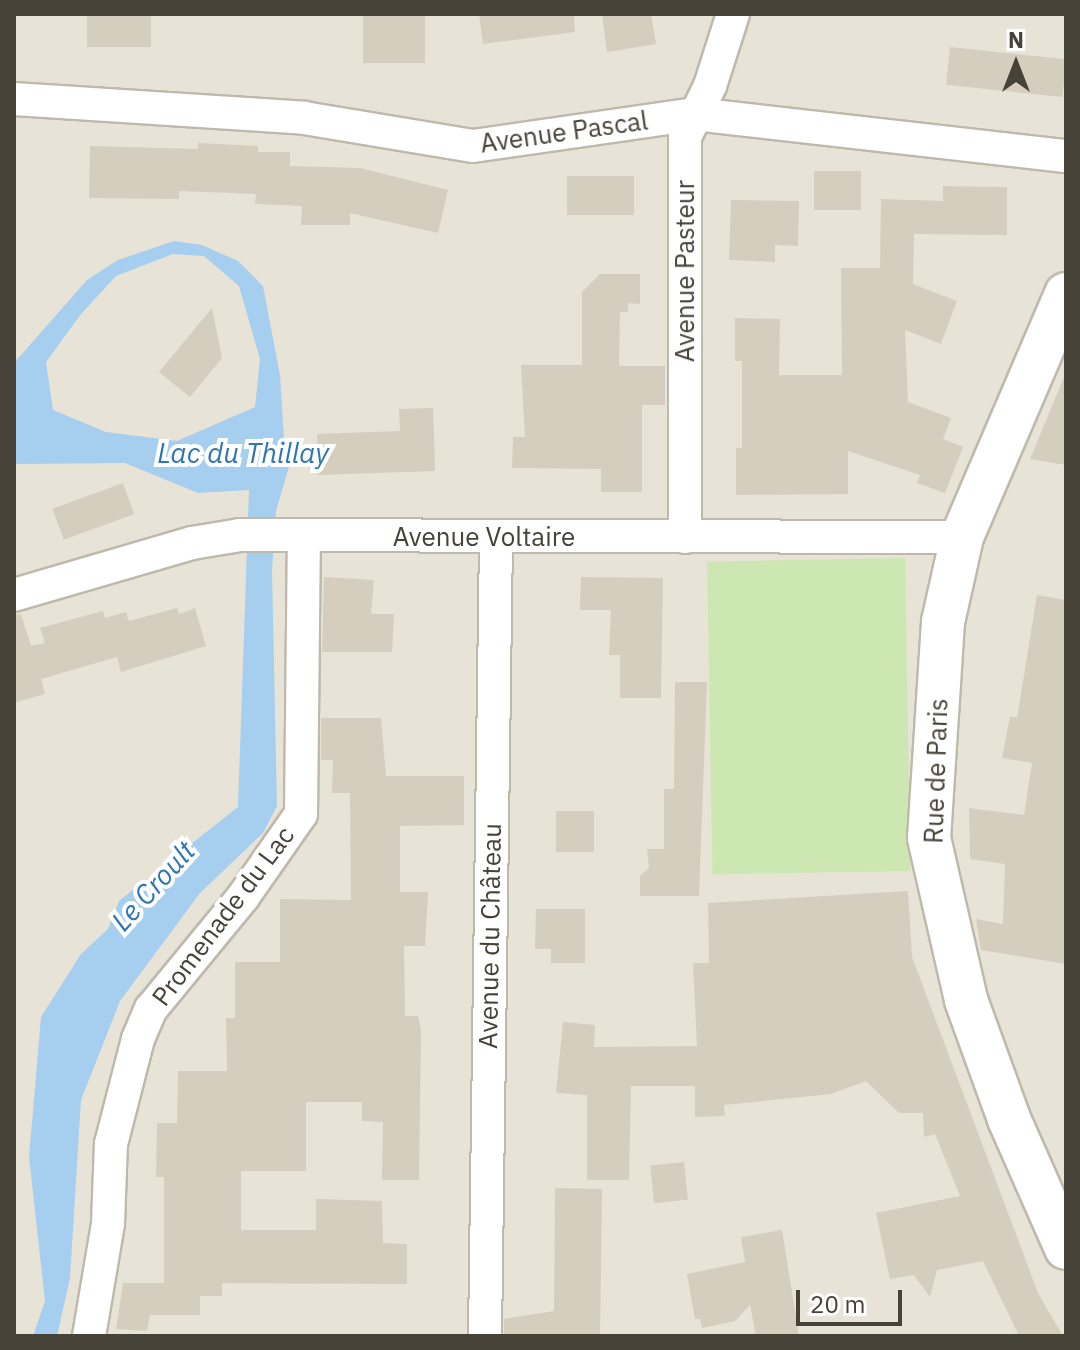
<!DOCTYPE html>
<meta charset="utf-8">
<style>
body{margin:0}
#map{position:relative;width:1080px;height:1350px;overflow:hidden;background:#f4f1e9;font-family:"IBM Plex Sans",sans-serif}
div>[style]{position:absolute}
.residential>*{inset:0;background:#e8e3d7;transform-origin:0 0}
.green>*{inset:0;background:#cde7b2;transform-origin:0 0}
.water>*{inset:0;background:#a6ceef}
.building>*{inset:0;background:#d5cdbe;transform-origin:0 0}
.roads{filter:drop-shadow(2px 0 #bfb9ab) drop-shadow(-2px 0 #bfb9ab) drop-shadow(0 2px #bfb9ab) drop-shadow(0 -2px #bfb9ab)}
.minor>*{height:32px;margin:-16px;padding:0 16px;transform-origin:16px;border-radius:16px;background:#fff}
.tertiary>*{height:42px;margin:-21px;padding:0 21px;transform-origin:21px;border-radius:21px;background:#fff}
span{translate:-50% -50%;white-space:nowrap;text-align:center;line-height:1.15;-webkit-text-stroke:8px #fff;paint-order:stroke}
.street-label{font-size:26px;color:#474237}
.water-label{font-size:28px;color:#3175b2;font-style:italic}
.frame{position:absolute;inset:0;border:16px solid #474237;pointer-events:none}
.north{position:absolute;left:976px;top:24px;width:80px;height:80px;-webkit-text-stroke:6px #fff;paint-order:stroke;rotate:0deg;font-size:22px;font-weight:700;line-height:32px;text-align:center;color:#474237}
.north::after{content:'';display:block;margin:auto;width:28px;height:36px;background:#474237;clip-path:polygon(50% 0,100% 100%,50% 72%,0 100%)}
.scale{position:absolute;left:796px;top:1290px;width:106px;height:36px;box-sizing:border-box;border:4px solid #474237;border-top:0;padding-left:10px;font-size:24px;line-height:28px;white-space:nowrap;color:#474237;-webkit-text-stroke:6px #fff;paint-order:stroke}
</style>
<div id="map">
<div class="residential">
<i style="left:14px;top:14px;width:1052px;height:1322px"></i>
</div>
<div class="green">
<i style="left:905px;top:558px;width:313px;height:198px;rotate:89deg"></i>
</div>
<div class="water">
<i style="clip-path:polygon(evenodd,174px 241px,202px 245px,238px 261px,263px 286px,280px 375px,284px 440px,291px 460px,276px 511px,272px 571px,277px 806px,263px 833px,200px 893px,120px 1001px,81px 1100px,70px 1278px,57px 1336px,33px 1336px,45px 1301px,29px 1157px,41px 1017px,81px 954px,108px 929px,119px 901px,238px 807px,249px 490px,198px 493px,125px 463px,14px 464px,14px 363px,87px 280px,118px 260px,174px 241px,173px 254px,204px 256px,239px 286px,260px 359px,255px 407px,177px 441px,106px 432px,53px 410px,46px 362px,81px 314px,116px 276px,173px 254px)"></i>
</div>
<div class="building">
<i style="left:87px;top:14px;width:64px;height:33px"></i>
<i style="left:363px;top:14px;width:62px;height:49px"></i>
<i style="clip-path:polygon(479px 14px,574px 14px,575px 32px,483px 44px)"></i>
<i style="clip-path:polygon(602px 14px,651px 14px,656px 44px,607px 52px)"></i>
<i style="left:950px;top:47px;width:117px;height:38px;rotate:6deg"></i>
<i style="clip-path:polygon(198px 143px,258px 146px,258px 152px,290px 152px,290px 166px,360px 168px,448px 190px,438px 233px,350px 213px,350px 225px,301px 225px,302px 206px,255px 204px,256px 194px,179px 191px,179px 199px,89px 198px,90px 146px,198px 149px)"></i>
<i style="left:814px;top:171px;width:47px;height:39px"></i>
<i style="left:567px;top:176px;width:67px;height:39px"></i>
<i style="clip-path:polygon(943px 186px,1007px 187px,1007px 235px,914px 234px,913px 284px,957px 301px,941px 344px,905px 330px,908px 402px,951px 418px,943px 439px,963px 447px,945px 493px,917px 483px,920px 475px,848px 451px,848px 494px,736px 495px,736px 448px,742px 448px,742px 361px,735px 361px,735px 318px,780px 319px,779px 375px,842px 375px,841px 268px,880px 268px,881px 199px,943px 201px)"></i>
<i style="clip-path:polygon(731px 200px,799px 201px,798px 246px,775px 245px,775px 262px,729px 260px)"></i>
<i style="clip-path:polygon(600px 274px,640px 274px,640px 304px,628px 303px,628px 312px,620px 312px,619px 366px,665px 366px,665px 405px,642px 405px,642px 492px,601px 492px,601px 469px,512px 468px,513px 437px,525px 437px,521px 365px,582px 365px,582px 292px)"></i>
<i style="clip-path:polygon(212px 308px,222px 358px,190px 397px,159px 372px)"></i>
<i style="clip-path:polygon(1065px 375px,1066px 465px,1030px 459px)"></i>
<i style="clip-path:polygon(433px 408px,435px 471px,318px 475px,317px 434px,400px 431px,399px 409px)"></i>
<i style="left:123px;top:483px;width:33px;height:75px;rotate:70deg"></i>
<i style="clip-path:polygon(324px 577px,374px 580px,371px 614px,394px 614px,392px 652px,322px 652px)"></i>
<i style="clip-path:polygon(581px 577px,663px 578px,661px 698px,620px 698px,620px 655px,609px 655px,611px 610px,580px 610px)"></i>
<i style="clip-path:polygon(1037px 595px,1066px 600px,1066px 964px,981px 950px,976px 919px,1003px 924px,1005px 864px,970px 859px,969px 808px,1024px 815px,1032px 763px,1002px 758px,1010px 716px,1017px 718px)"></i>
<i style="clip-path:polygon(177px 608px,179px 614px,195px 608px,206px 646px,121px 672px,117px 657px,41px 679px,45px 694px,14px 703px,14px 615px,21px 614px,31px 646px,45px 643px,40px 628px,103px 611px,105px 618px,126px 612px,129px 621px)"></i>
<i style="clip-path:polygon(675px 682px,707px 682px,699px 896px,640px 896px,640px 876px,649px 868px,647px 849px,664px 849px,664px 789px,674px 789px)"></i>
<i style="clip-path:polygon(321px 718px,381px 718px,386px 776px,464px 776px,464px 825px,400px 826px,400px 892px,428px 892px,425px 946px,404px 946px,405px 1016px,418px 1016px,421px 1030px,419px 1180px,382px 1180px,383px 1122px,362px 1121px,362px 1102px,306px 1102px,306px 1171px,241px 1171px,241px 1230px,316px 1230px,316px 1199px,382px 1201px,383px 1243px,407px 1244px,407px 1284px,222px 1283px,222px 1296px,200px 1296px,200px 1315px,150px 1315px,147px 1331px,116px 1329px,123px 1283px,164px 1283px,164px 1177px,156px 1177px,157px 1123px,177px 1123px,178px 1071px,227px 1071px,226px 1018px,235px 1018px,235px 962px,280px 962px,280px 899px,351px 900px,350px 793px,332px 793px,333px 760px,321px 760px)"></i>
<i style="left:556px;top:811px;width:38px;height:41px"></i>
<i style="clip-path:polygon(908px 891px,912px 957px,1038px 1293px,1063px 1336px,1019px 1336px,983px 1261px,937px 1270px,930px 1297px,914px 1275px,890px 1279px,876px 1213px,960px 1196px,935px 1134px,924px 1137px,923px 1113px,899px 1113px,866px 1081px,831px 1094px,724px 1105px,725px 1116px,695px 1117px,695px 1086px,631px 1086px,629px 1180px,587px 1180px,587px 1095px,556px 1093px,563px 1022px,595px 1025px,594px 1047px,697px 1046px,693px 963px,709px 963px,708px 903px)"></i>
<i style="clip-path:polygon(536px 909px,585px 909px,585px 963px,551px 963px,551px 949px,535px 949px)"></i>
<i style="left:684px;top:1162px;width:38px;height:34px;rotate:84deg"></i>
<i style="clip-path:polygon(555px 1188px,602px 1189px,600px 1336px,504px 1336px,504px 1319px,554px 1311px)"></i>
<i style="clip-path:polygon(782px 1230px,799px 1336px,756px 1336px,750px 1305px,735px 1321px,702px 1328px,700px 1319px,695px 1319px,687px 1274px,745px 1262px,741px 1237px)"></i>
</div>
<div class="roads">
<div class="minor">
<i style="left:14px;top:99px;width:291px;rotate:3.7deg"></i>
<i style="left:304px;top:118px;width:171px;rotate:9.4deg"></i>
<i style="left:473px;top:146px;width:224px;rotate:-8.2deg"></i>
<i style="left:695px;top:114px;width:373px;rotate:6.5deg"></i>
<i style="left:685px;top:537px;width:400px;rotate:-90deg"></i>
<i style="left:685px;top:137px;width:57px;rotate:-63.9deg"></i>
<i style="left:710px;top:86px;width:76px;rotate:-72.3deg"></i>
<i style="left:14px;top:595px;width:185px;rotate:-16.3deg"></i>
<i style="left:192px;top:543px;width:49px;rotate:-9.5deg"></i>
<i style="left:240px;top:535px;width:722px;rotate:0.16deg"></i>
<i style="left:89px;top:1336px;width:114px;rotate:-80.4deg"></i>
<i style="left:108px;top:1224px;width:80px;rotate:-87.9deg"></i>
<i style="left:111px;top:1144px;width:108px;rotate:-75.6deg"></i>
<i style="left:138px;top:1039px;width:33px;rotate:-67deg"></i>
<i style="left:151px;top:1009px;width:145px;rotate:-50.6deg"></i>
<i style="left:243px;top:897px;width:101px;rotate:-55.1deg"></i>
<i style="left:301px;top:814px;width:276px;rotate:-89.4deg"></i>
<i style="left:485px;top:1336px;width:800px;rotate:-89.21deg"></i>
</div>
<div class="tertiary">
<i style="left:1066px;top:294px;width:264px;rotate:113.2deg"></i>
<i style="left:962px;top:537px;width:87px;rotate:102.6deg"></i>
<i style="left:943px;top:622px;width:216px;rotate:93.7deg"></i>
<i style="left:929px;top:838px;width:166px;rotate:77.1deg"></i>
<i style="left:966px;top:1000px;width:127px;rotate:70.1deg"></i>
<i style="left:1009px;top:1119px;width:141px;rotate:66.2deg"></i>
</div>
</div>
<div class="street-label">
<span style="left:564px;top:132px;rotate:-8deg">Avenue Pascal</span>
<span style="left:685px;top:271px;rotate:-90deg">Avenue Pasteur</span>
<span style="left:484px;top:537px">Avenue Voltaire</span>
<span style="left:936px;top:771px;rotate:-88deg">Rue de Paris</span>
<span style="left:223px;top:916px;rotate:-53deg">Promenade du Lac</span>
<span style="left:490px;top:936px;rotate:-89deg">Avenue du Château</span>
</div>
<div class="water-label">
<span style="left:243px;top:453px">Lac du Thillay</span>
<span style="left:153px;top:886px;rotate:-48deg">Le Croult</span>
</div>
<div class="frame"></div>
<div class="north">N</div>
<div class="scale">20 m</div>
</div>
